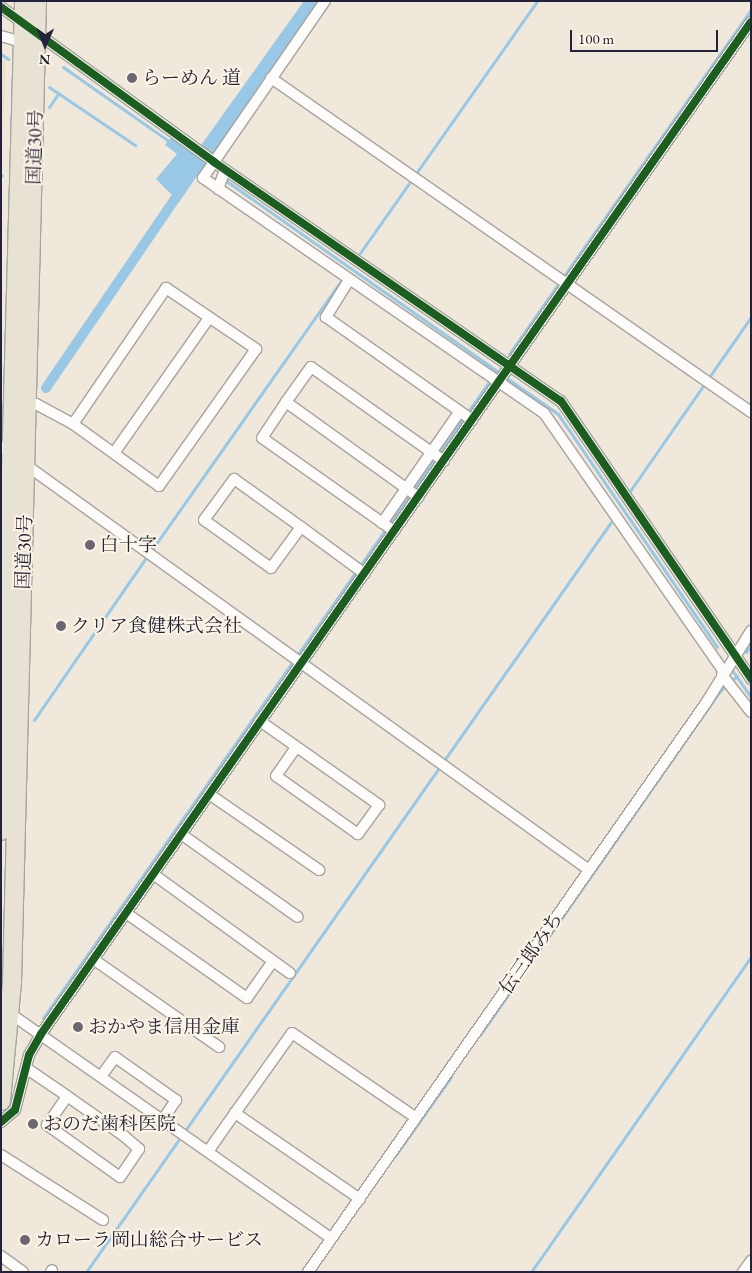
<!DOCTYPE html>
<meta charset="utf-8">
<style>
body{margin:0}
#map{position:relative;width:752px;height:1273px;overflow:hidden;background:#efe8db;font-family:"EB Garamond","Noto Serif JP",serif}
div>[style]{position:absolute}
.built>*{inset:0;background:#eddfc9}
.water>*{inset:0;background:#98c8e6}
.stream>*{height:3px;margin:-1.5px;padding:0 1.5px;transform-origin:1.5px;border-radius:1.5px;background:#98c8e6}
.canal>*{height:10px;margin:-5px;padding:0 5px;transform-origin:5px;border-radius:5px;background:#98c8e6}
.river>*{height:18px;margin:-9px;padding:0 9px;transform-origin:9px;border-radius:9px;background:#98c8e6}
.roads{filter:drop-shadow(1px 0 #a7a39e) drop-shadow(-1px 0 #a7a39e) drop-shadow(0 1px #a7a39e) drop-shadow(0 -1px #a7a39e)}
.minor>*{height:10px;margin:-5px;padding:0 5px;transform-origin:5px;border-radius:5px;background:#fdfcfa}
.trunk>*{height:18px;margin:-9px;padding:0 9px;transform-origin:9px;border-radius:9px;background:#e8e2d5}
.cycleway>*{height:8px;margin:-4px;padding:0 4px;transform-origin:4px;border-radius:4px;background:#1b5e20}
.dots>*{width:14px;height:14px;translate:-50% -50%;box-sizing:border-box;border:2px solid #fcf5e5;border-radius:50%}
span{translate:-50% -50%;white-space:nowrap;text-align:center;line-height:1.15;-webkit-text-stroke:4px #fcf5e5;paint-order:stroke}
.poi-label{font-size:19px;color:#22223b}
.left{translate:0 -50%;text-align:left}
.street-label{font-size:19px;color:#22223b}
.frame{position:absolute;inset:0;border:2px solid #22223b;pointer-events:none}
.north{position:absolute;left:20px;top:20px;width:50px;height:50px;-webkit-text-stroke:4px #fcf5e5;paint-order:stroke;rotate:181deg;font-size:14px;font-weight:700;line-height:20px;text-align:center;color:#22223b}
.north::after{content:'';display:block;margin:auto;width:18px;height:22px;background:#22223b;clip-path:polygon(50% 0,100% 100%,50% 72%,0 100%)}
.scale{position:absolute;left:570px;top:30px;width:148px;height:22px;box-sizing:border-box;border:2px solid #22223b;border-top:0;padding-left:6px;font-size:15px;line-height:18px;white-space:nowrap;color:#22223b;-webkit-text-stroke:4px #fcf5e5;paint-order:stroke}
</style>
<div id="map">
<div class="built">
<i style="clip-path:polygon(1px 59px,6px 62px,1px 170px)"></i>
</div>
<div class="water">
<i style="clip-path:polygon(171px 137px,206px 163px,179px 202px,156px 179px,177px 154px,165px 145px)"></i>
</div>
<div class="stream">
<i style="left:1px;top:54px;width:9px;rotate:36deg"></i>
<i style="left:63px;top:67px;width:131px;rotate:35deg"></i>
<i style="left:49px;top:87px;width:104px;rotate:34deg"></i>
<i style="left:49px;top:107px;width:16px;rotate:-55deg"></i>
<i style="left:205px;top:145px;width:13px;rotate:-18deg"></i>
<i style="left:1px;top:176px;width:1px;rotate:-45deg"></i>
<i style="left:225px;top:180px;width:407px;rotate:35.1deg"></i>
<i style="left:558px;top:414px;width:282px;rotate:55.7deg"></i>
<i style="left:360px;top:253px;width:308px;rotate:-54.9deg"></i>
<i style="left:509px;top:354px;width:421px;rotate:-54.9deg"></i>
<i style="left:630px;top:491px;width:212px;rotate:-55.2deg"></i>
<i style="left:151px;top:551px;width:330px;rotate:-54.9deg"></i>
<i style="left:746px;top:652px;width:9px;rotate:-54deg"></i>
<i style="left:732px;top:670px;width:33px;rotate:55deg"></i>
<i style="left:34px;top:720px;width:196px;rotate:-55.4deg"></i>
<i style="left:43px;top:1018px;width:780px;rotate:-54.97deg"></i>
<i style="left:480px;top:1035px;width:421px;rotate:-55.1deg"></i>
<i style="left:721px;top:690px;width:21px;rotate:-41deg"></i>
<i style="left:395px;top:1156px;width:97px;rotate:-54.7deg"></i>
<i style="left:86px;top:1272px;width:915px;rotate:-55.01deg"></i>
<i style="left:531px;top:1272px;width:384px;rotate:-55.1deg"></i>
</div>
<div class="canal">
<i style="left:46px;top:388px;width:240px;rotate:-55.7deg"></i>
<i style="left:750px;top:1272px;width:1px;rotate:-45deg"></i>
</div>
<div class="river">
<i style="left:208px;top:151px;width:184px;rotate:-54.5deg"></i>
</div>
<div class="roads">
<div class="minor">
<i style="left:325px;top:1px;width:215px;rotate:124.6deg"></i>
<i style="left:203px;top:178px;width:414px;rotate:34.6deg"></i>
<i style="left:544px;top:413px;width:315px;rotate:55.2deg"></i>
<i style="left:1px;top:7px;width:263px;rotate:36deg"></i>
<i style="left:214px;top:162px;width:421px;rotate:34.6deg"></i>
<i style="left:561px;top:401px;width:337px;rotate:55.6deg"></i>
<i style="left:1px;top:36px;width:26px;rotate:16deg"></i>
<i style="left:271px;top:78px;width:585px;rotate:34.83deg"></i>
<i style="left:218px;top:189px;width:20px;rotate:-70deg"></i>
<i style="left:349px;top:280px;width:44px;rotate:121.9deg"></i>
<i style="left:326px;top:317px;width:179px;rotate:35.2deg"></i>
<i style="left:166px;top:288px;width:109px;rotate:34.1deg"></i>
<i style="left:256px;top:349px;width:168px;rotate:125.3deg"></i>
<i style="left:159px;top:486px;width:106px;rotate:-144.2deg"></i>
<i style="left:73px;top:424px;width:165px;rotate:-55.6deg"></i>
<i style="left:22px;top:402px;width:14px;rotate:8deg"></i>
<i style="left:36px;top:404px;width:42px;rotate:28.4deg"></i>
<i style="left:286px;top:402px;width:163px;rotate:35.7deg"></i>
<i style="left:1px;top:447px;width:724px;rotate:35.73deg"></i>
<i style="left:114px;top:453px;width:165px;rotate:-54.9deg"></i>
<i style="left:382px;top:523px;width:136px;rotate:-55.1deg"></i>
<i style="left:301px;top:527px;width:51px;rotate:126.2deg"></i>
<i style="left:271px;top:568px;width:82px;rotate:-144.4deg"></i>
<i style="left:204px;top:520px;width:51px;rotate:-53.8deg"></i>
<i style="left:234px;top:479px;width:82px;rotate:35.6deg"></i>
<i style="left:301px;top:527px;width:79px;rotate:36.3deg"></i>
<i style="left:394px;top:531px;width:161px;rotate:-144.8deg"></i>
<i style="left:262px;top:438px;width:43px;rotate:-56.3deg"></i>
<i style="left:286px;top:402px;width:43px;rotate:-54.5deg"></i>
<i style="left:311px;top:367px;width:163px;rotate:35.3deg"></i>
<i style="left:722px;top:675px;width:47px;rotate:51.9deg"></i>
<i style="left:260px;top:721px;width:146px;rotate:35.2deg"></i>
<i style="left:379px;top:805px;width:36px;rotate:126deg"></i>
<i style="left:358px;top:834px;width:100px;rotate:-144.7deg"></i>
<i style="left:276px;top:776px;width:35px;rotate:-55deg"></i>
<i style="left:209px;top:794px;width:134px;rotate:34.6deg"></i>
<i style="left:181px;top:834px;width:143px;rotate:35.4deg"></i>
<i style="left:153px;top:874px;width:169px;rotate:35.9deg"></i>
<i style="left:126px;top:913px;width:148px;rotate:35.1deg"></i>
<i style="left:247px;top:998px;width:45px;rotate:-54.9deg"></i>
<i style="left:93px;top:959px;width:154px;rotate:34.9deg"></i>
<i style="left:8px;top:1012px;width:394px;rotate:35deg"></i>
<i style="left:26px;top:1068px;width:50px;rotate:34.3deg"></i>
<i style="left:67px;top:1096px;width:70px;rotate:35.1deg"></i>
<i style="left:124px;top:1136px;width:20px;rotate:41deg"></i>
<i style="left:139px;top:1149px;width:34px;rotate:124deg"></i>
<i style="left:120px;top:1177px;width:90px;rotate:-144.5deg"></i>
<i style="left:47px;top:1125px;width:35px;rotate:-55deg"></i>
<i style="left:102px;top:1075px;width:22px;rotate:-54deg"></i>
<i style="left:115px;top:1057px;width:75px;rotate:35.2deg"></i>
<i style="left:176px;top:1100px;width:23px;rotate:124deg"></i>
<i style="left:1px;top:1122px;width:18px;rotate:-41deg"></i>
<i style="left:15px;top:1110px;width:57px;rotate:-75.7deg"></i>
<i style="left:29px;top:1055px;width:24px;rotate:-60deg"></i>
<i style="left:41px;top:1034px;width:1236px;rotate:-54.95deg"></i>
<i style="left:209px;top:1150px;width:45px;rotate:-54.9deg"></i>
<i style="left:1px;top:1155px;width:121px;rotate:32.5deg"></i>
<i style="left:360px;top:1199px;width:152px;rotate:-145.5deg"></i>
<i style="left:235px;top:1113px;width:98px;rotate:-54.5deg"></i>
<i style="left:292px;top:1033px;width:150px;rotate:34.4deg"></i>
<i style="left:1px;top:1256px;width:27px;rotate:36deg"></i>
<i style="left:51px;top:1272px;width:2px;rotate:-63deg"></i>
<i style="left:308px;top:1272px;width:694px;rotate:-55.03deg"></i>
<i style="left:706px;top:703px;width:85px;rotate:-58deg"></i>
<i style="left:743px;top:1272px;width:14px;rotate:-54deg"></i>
</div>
<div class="trunk">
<i style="left:1px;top:831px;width:830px;rotate:-88.41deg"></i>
<i style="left:1px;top:1101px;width:120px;rotate:-84.7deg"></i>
<i style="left:12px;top:982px;width:981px;rotate:-88.54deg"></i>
</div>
</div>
<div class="cycleway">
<i style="left:1px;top:7px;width:263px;rotate:36deg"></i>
<i style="left:214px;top:162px;width:421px;rotate:34.6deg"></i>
<i style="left:561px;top:401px;width:337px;rotate:55.6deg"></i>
<i style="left:1px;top:1122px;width:18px;rotate:-41deg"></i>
<i style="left:15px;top:1110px;width:57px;rotate:-75.7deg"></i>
<i style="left:29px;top:1055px;width:24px;rotate:-60deg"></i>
<i style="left:41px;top:1034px;width:1236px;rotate:-54.95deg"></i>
</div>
<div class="dots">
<i style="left:132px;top:78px;background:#6a6773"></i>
<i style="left:90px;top:545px;background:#6a6773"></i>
<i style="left:61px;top:626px;background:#6a6773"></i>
<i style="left:78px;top:1027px;background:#6a6773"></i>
<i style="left:33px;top:1124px;background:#6a6773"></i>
<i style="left:25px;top:1240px;background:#6a6773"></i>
</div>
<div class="poi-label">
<span class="left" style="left:142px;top:78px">らーめん 道</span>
<span class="left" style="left:100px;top:545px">白十字</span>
<span class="left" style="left:71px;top:626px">クリア食健株式会社</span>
<span class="left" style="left:88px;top:1027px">おかやま信用金庫</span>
<span class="left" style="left:43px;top:1124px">おのだ歯科医院</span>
<span class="left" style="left:35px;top:1240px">カローラ岡山総合サービス</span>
</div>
<div class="street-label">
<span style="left:35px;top:147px;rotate:-88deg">国道30号</span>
<span style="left:24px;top:552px;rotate:-88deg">国道30号</span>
<span style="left:531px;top:953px;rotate:-55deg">伝三郎みち</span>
</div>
<div class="frame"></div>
<div class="north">N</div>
<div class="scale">100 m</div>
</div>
